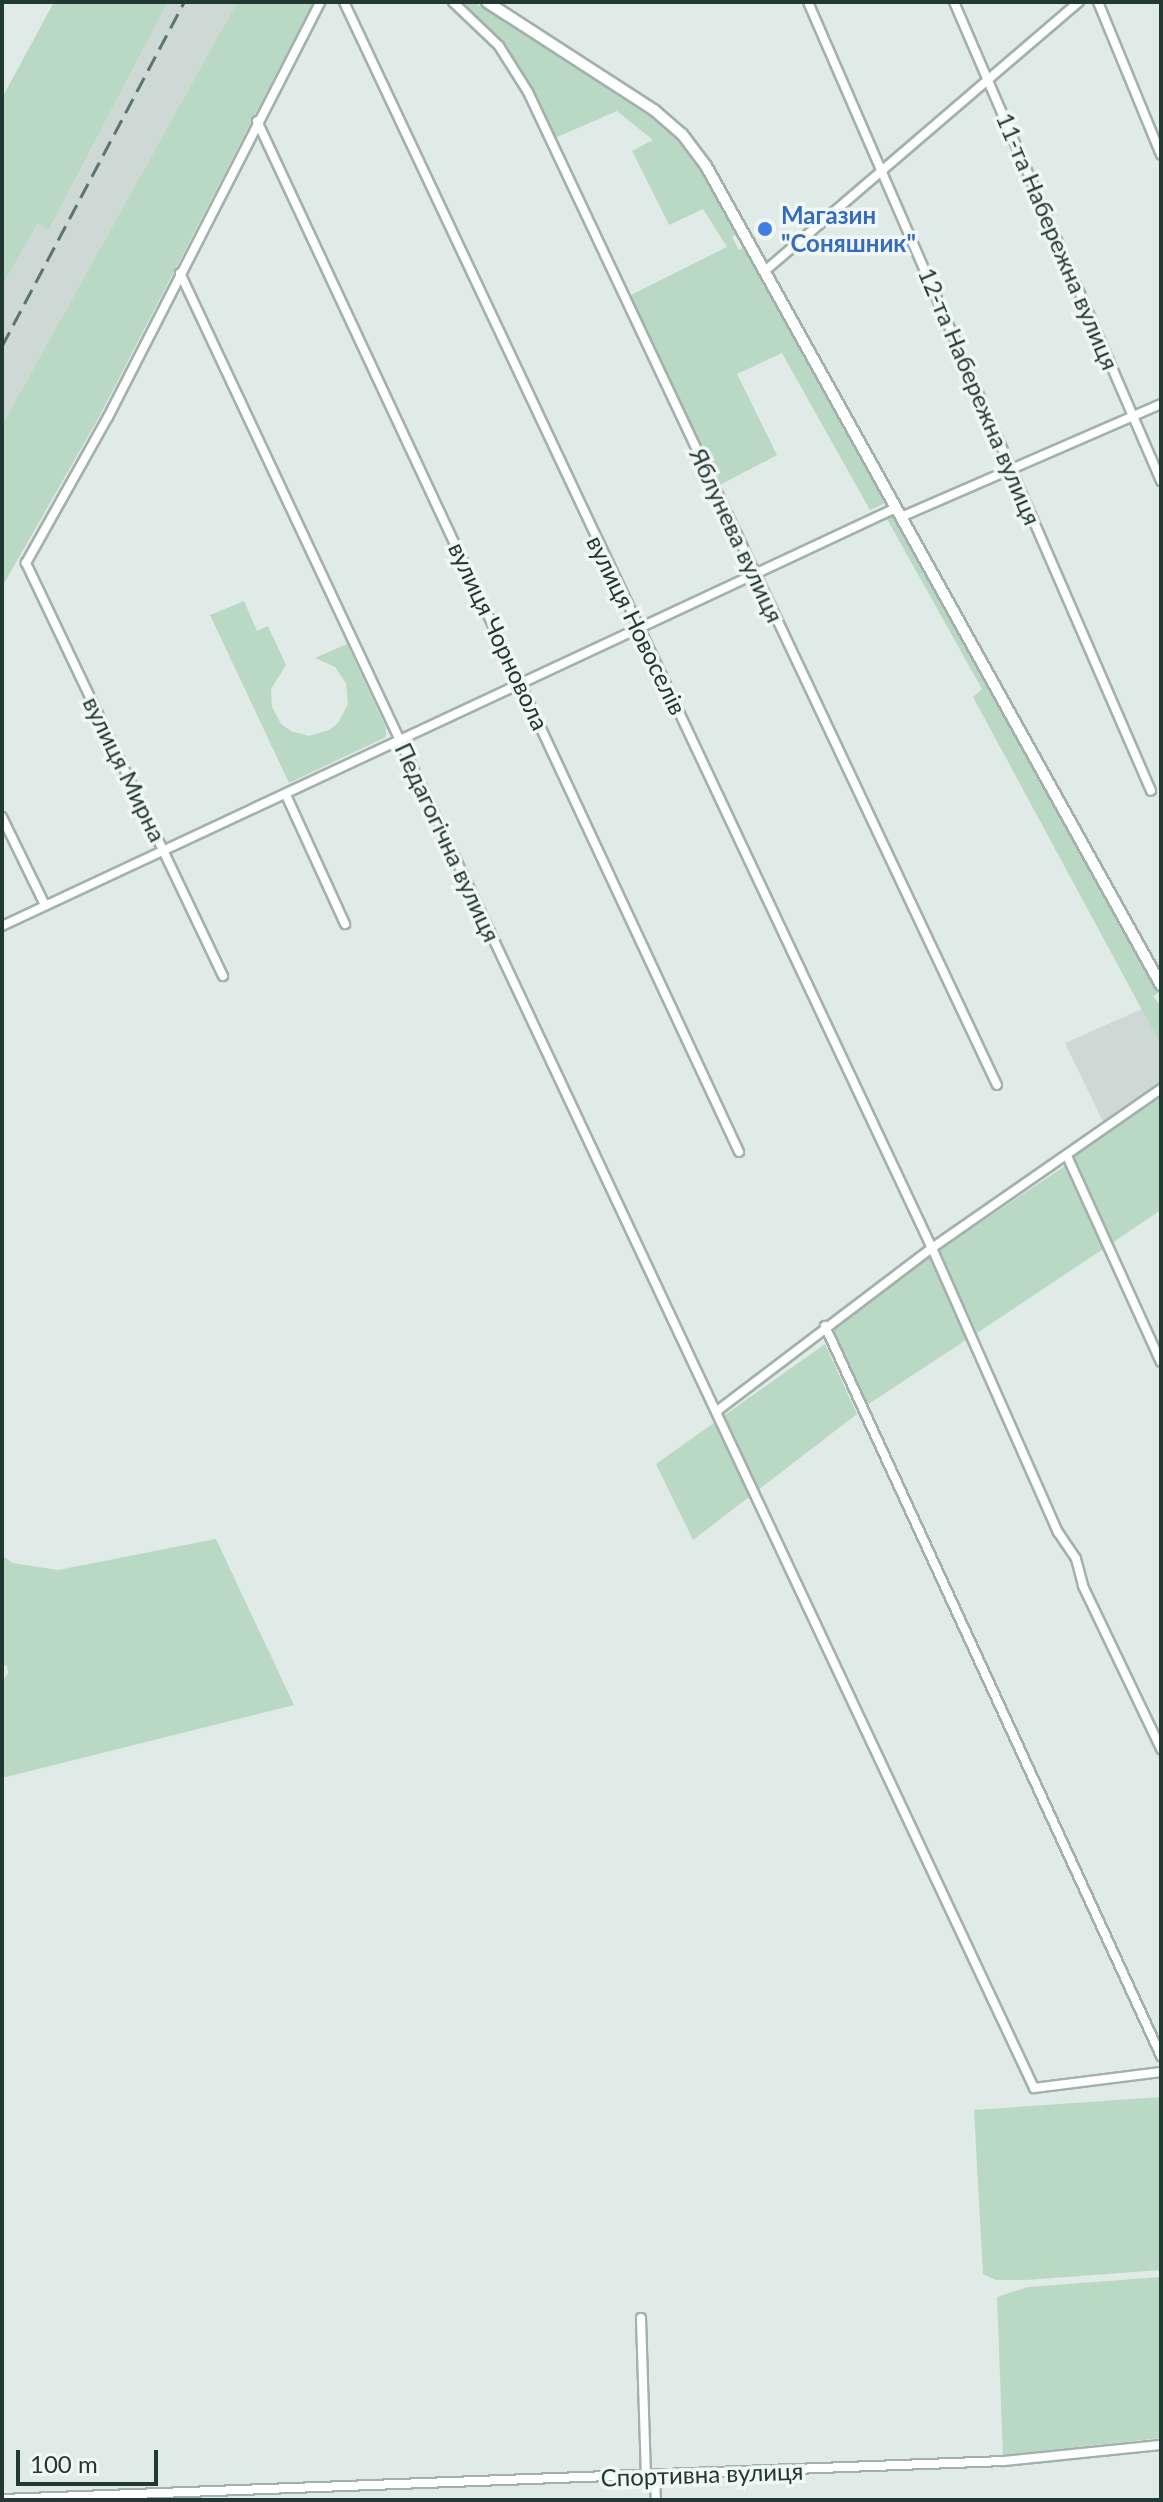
<!DOCTYPE html>
<meta charset="utf-8">
<style>
body{margin:0}
#map{position:relative;width:1163px;height:2502px;overflow:hidden;background:#e0eae6;font-family:Lato,sans-serif}
div>[style]{position:absolute}
.built>*{inset:0;background:#ced9d5}
.green>*{inset:0;background:#bad9c4}
.roads{filter:drop-shadow(2px 0 #a3b1ad) drop-shadow(-2px 0 #a3b1ad) drop-shadow(0 2px #a3b1ad) drop-shadow(0 -2px #a3b1ad)}
.minor>*{height:8px;margin:-4px;padding:0 4px;transform-origin:4px;border-radius:4px;background:#fff}
.tertiary>*{height:10px;margin:-5px;padding:0 5px;transform-origin:5px;border-radius:5px;background:#fff}
.rail>*{height:3px;margin-top:-1.5px;transform-origin:0;background:repeating-linear-gradient(90deg,#5d746f 0 16px,transparent 0 24px)}
.dots>*{width:22px;height:22px;translate:-50% -50%;box-sizing:border-box;border:4px solid #f0f7f4;border-radius:50%}
span{translate:-50% -50%;white-space:nowrap;text-align:center;line-height:1.15;-webkit-text-stroke:7px #f0f7f4;paint-order:stroke}
.shop-label{font-size:24px;color:#366cbe;font-weight:700}
.left{translate:0 -50%;text-align:left}
.street-label{font-size:24px;color:#223933}
.frame{position:absolute;inset:0;border:4px solid #223933;pointer-events:none}
.scale{position:absolute;left:16px;top:2450px;width:142px;height:36px;box-sizing:border-box;border:4px solid #223933;border-top:0;padding-left:10px;font-size:24px;line-height:28px;white-space:nowrap;color:#223933;-webkit-text-stroke:6px #f0f7f4;paint-order:stroke}
</style>
<div id="map">
<div class="built">
<i style="clip-path:polygon(168px 2px,237px 2px,2px 425px,2px 286px,38px 223px,50px 229px)"></i>
<i style="clip-path:polygon(1142px 1009px,1161px 1045px,1161px 1084px,1104px 1124px,1065px 1043px)"></i>
</div>
<div class="green">
<i style="clip-path:polygon(54px 2px,168px 2px,49px 230px,38px 223px,2px 286px,2px 98px)"></i>
<i style="clip-path:polygon(237px 2px,313px 2px,99px 417px,2px 587px,2px 425px)"></i>
<i style="clip-path:polygon(460px 2px,474px 2px,649px 116px,676px 139px,700px 170px,737px 234px,732px 237px,739px 250px,744px 247px,885px 503px,870px 510px,782px 353px,737px 374px,777px 455px,718px 486px,629px 296px,727px 247px,703px 209px,669px 225px,632px 151px,653px 140px,617px 111px,555px 138px,532px 90px,502px 43px)"></i>
<i style="clip-path:polygon(892px 516px,1158px 993px,1153px 996px,1161px 1006px,1161px 1045px,973px 697px,982px 689px,887px 519px)"></i>
<i style="clip-path:polygon(244px 601px,257px 631px,268px 626px,286px 665px,271px 689px,272px 707px,281px 724px,291px 731px,309px 736px,329px 730px,338px 723px,348px 704px,346px 683px,335px 667px,315px 658px,347px 644px,386px 728px,386px 737px,289px 783px,210px 615px)"></i>
<i style="clip-path:polygon(1161px 1097px,1161px 1210px,1112px 1243px,1073px 1156px)"></i>
<i style="clip-path:polygon(1065px 1166px,1103px 1249px,977px 1333px,938px 1251px)"></i>
<i style="clip-path:polygon(930px 1256px,966px 1340px,864px 1407px,830px 1327px)"></i>
<i style="clip-path:polygon(825px 1344px,857px 1414px,693px 1540px,656px 1464px)"></i>
<i style="clip-path:polygon(216px 1539px,294px 1705px,2px 1778px,2px 1682px,8px 1673px,7px 1666px,2px 1664px,2px 1555px,12px 1563px,58px 1570px)"></i>
<i style="clip-path:polygon(1161px 2097px,1161px 2270px,1026px 2280px,996px 2280px,983px 2274px,974px 2110px)"></i>
<i style="clip-path:polygon(1161px 2277px,1161px 2438px,1003px 2455px,997px 2297px,1028px 2287px)"></i>
</div>
<div class="roads">
<div class="minor">
<i style="left:344px;top:2px;width:1378px;rotate:64.74deg"></i>
<i style="left:932px;top:1248px;width:311px;rotate:66.1deg"></i>
<i style="left:1058px;top:1532px;width:32px;rotate:56deg"></i>
<i style="left:1076px;top:1559px;width:28px;rotate:75deg"></i>
<i style="left:1083px;top:1586px;width:181px;rotate:64.4deg"></i>
<i style="left:453px;top:2px;width:64px;rotate:43.7deg"></i>
<i style="left:499px;top:46px;width:54px;rotate:57.8deg"></i>
<i style="left:528px;top:92px;width:1098px;rotate:64.72deg"></i>
<i style="left:808px;top:2px;width:860px;rotate:66.5deg"></i>
<i style="left:954px;top:2px;width:522px;rotate:66.63deg"></i>
<i style="left:1098px;top:2px;width:165px;rotate:67.6deg"></i>
<i style="left:257px;top:121px;width:1138px;rotate:64.94deg"></i>
<i style="left:766px;top:270px;width:412px;rotate:-40.6deg"></i>
<i style="left:180px;top:273px;width:2006px;rotate:64.8deg"></i>
<i style="left:1034px;top:2088px;width:128px;rotate:-7.2deg"></i>
<i style="left:901px;top:517px;width:283px;rotate:-23.5deg"></i>
<i style="left:286px;top:795px;width:142px;rotate:65.4deg"></i>
<i style="left:2px;top:817px;width:98px;rotate:64deg"></i>
<i style="left:2px;top:926px;width:987px;rotate:-25.06deg"></i>
<i style="left:223px;top:976px;width:458px;rotate:-115.5deg"></i>
<i style="left:26px;top:563px;width:167px;rotate:-60.7deg"></i>
<i style="left:108px;top:417px;width:466px;rotate:-62.9deg"></i>
<i style="left:1067px;top:1156px;width:226px;rotate:65.5deg"></i>
<i style="left:825px;top:1326px;width:804px;rotate:65.28deg"></i>
<i style="left:717px;top:1411px;width:270px;rotate:-37.2deg"></i>
<i style="left:932px;top:1248px;width:279px;rotate:-34.8deg"></i>
<i style="left:641px;top:2318px;width:159px;rotate:88.2deg"></i>
<i style="left:655px;top:2476px;width:24px;rotate:88deg"></i>
<i style="left:2px;top:2499px;width:1002px;rotate:-2.17deg"></i>
<i style="left:1003px;top:2461px;width:159px;rotate:-5.8deg"></i>
</div>
<div class="tertiary">
<i style="left:487px;top:2px;width:199px;rotate:32.9deg"></i>
<i style="left:654px;top:110px;width:37px;rotate:41deg"></i>
<i style="left:682px;top:134px;width:40px;rotate:53deg"></i>
<i style="left:706px;top:166px;width:937px;rotate:60.95deg"></i>
</div>
</div>
<div class="rail">
<i style="left:2px;top:346px;width:389px;rotate:-62.1deg"></i>
</div>
<div class="dots">
<i style="left:765px;top:229px;background:#3f7fe0"></i>
</div>
<div class="shop-label">
<span class="left" style="left:781px;top:229px">Магазин<br>"Соняшник"</span>
</div>
<div class="street-label">
<span style="left:1058px;top:241px;rotate:67deg">11-та Набережна вулиця</span>
<span style="left:980px;top:396px;rotate:67deg">12-та Набережна вулиця</span>
<span style="left:737px;top:535px;rotate:65deg">Яблунева вулиця</span>
<span style="left:637px;top:625px;rotate:64deg">вулиця Новоселів</span>
<span style="left:499px;top:636px;rotate:65deg">вулиця Чорновола</span>
<span style="left:125px;top:769px;rotate:64deg">вулиця Мирна</span>
<span style="left:448px;top:842px;rotate:65deg">Педагогічна вулиця</span>
<span style="left:702px;top:2474px;rotate:-2deg">Спортивна вулиця</span>
</div>
<div class="frame"></div>
<div class="scale">100 m</div>
</div>
